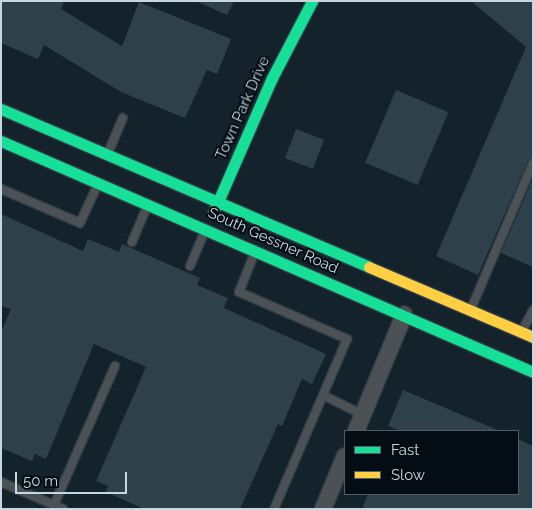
<!DOCTYPE html>
<style>
body{margin:0}
#map{position:relative;width:534px;height:510px;overflow:hidden;background:#14222b;font-family:Raleway,sans-serif}
div>[style]{position:absolute}
.building>*{inset:0;background:#2e404a;transform-origin:0 0}
.roads{filter:drop-shadow(1px 0 #323e46) drop-shadow(-1px 0 #323e46) drop-shadow(0 1px #323e46) drop-shadow(0 -1px #323e46)}
.lane>*{height:8px;margin:-4px;padding:0 4px;transform-origin:4px;border-radius:4px;background:#4b5155}
.street>*{height:16px;margin:-8px;padding:0 8px;transform-origin:8px;border-radius:8px;background:#4b5155}
.fast>*{height:11px;margin:-5.5px;padding:0 5.5px;transform-origin:5.5px;border-radius:5.5px;background:#16e098}
.slow>*{height:11px;margin:-5.5px;padding:0 5.5px;transform-origin:5.5px;border-radius:5.5px;background:#ffcf43}
span{translate:-50% -50%;white-space:nowrap;text-align:center;line-height:1.15;-webkit-text-stroke:4px #040d14;paint-order:stroke}
.street-label{font-size:15px;color:#c7d7e1}
.frame{position:absolute;inset:0;border:2px solid #c7d7e1;pointer-events:none}
.legend{position:absolute;left:344px;top:430px;width:175px;height:65px;box-sizing:border-box;background:#040d14;border:1px solid #525e66;margin:0;padding:6px 9px;list-style:none;font-size:15px;color:#c7d7e1}
.legend li{display:flex;align-items:center;gap:10px;height:25px}
.legend b{width:25px;border:1px solid #525e66}
.scale{position:absolute;left:15px;top:472px;width:112px;height:22px;box-sizing:border-box;border:2px solid #c7d7e1;border-top:0;padding-left:6px;font-size:15px;line-height:18px;white-space:nowrap;color:#c7d7e1;-webkit-text-stroke:4px #040d14;paint-order:stroke}
</style>
<div id="map">
<div class="building">
<i style="clip-path:polygon(1px 1px,64px 1px,61px 9px,122px 46px,139px 2px,231px 39px,217px 74px,207px 70px,185px 118px,121px 92px,44px 45px,38px 59px,1px 43px)"></i>
<i style="clip-path:polygon(196px 1px,234px 1px,227px 15px)"></i>
<i style="clip-path:polygon(471px 1px,533px 1px,533px 157px,528px 161px,478px 275px,436px 256px,526px 47px)"></i>
<i style="left:396px;top:90px;width:57px;height:79px;rotate:23deg"></i>
<i style="left:296px;top:129px;width:30px;height:31px;rotate:21deg"></i>
<i style="clip-path:polygon(533px 178px,533px 267px,501px 253px)"></i>
<i style="clip-path:polygon(1px 214px,83px 251px,88px 239px,119px 252px,122px 244px,200px 278px,197px 285px,228px 298px,224px 308px,326px 354px,312px 384px,302px 379px,282px 426px,278px 424px,240px 509px,144px 509px,106px 492px,108px 486px,96px 481px,146px 367px,94px 344px,46px 459px,35px 454px,32px 461px,1px 448px,1px 332px,11px 309px,1px 306px)"></i>
<i style="clip-path:polygon(403px 390px,500px 431px,401px 431px,388px 426px)"></i>
<i style="clip-path:polygon(518px 439px,533px 446px,533px 509px,362px 509px,368px 494px,518px 494px)"></i>
</div>
<div class="roads">
<div class="lane">
<i style="left:108px;top:153px;width:38px;rotate:-67deg"></i>
<i style="left:1px;top:189px;width:86px;rotate:23.3deg"></i>
<i style="left:80px;top:223px;width:43px;rotate:-65.2deg"></i>
<i style="left:132px;top:242px;width:38px;rotate:-67deg"></i>
<i style="left:255px;top:252px;width:43px;rotate:111.8deg"></i>
<i style="left:239px;top:292px;width:118px;rotate:23.5deg"></i>
<i style="left:347px;top:339px;width:185px;rotate:113.2deg"></i>
<i style="left:190px;top:266px;width:38px;rotate:-67deg"></i>
<i style="left:471px;top:309px;width:159px;rotate:-67deg"></i>
<i style="left:522px;top:331px;width:24px;rotate:-62deg"></i>
<i style="left:323px;top:395px;width:45px;rotate:26.6deg"></i>
<i style="left:1px;top:482px;width:68px;rotate:23.5deg"></i>
<i style="left:54px;top:505px;width:152px;rotate:-66.3deg"></i>
</div>
<div class="street">
<i style="left:356px;top:431px;width:126px;rotate:-67.5deg"></i>
<i style="left:323px;top:509px;width:57px;rotate:-67.5deg"></i>
</div>
<div class="fast">
<i style="left:1px;top:109px;width:400px;rotate:23.2deg"></i>
<i style="left:1px;top:141px;width:580px;rotate:23.47deg"></i>
<i style="left:213px;top:213px;width:147px;rotate:-66.4deg"></i>
<i style="left:272px;top:78px;width:87px;rotate:-62.5deg"></i>
</div>
<div class="slow">
<i style="left:369px;top:267px;width:178px;rotate:23.1deg"></i>
</div>
</div>
<div class="street-label">
<span style="left:243px;top:108px;rotate:-66deg">Town Park Drive</span>
<span style="left:273px;top:241px;rotate:24deg">South Gessner Road</span>
</div>
<div class="frame"></div>
<ul class="legend">
<li><b style="height:6px;background:#16e098"></b>Fast</li>
<li><b style="height:6px;background:#ffcf43"></b>Slow</li>
</ul>
<div class="scale">50 m</div>
</div>
